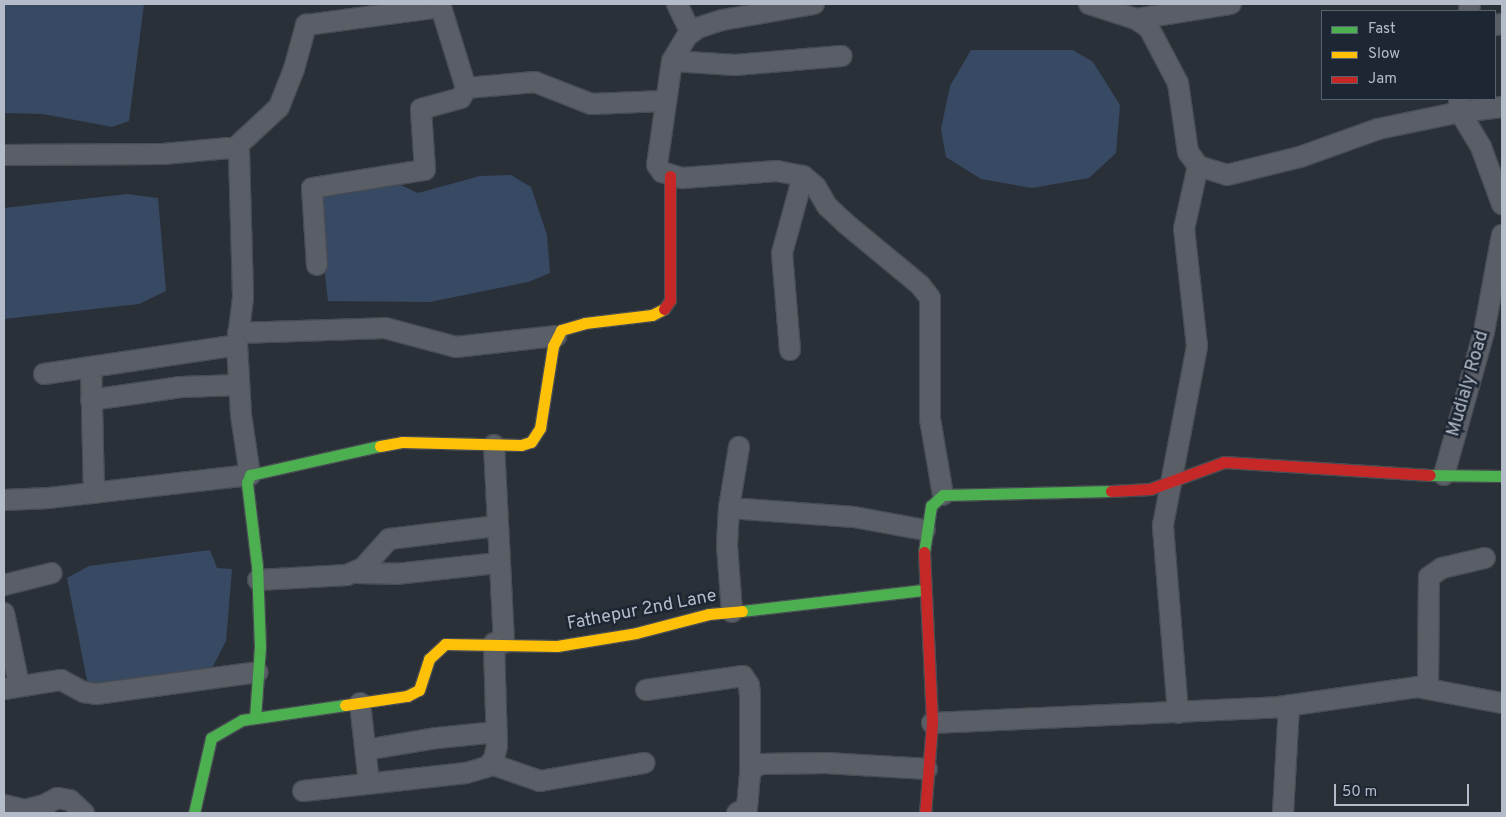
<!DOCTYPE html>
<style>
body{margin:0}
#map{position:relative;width:1506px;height:817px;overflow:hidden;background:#2a3038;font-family:Overpass,sans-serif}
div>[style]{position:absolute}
.water>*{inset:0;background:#384963}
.roads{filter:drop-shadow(1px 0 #484c53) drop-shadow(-1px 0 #484c53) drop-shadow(0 1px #484c53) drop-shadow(0 -1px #484c53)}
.street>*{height:20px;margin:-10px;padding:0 10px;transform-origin:10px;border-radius:10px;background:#5a5e66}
.fast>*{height:11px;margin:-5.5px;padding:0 5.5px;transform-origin:5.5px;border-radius:5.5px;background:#4caf50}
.slow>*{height:11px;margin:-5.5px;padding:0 5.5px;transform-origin:5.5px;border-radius:5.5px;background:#ffc107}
.jam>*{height:11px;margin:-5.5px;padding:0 5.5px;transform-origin:5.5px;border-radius:5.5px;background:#c62828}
span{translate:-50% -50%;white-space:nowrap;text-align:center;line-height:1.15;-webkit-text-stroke:5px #1d2633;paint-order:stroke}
.street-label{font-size:18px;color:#b4bcc9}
.frame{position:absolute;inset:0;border:5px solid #b4bcc9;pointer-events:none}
.legend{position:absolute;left:1321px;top:10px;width:175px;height:90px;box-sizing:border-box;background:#1d2633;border:1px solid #59626f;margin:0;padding:6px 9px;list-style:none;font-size:15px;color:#b4bcc9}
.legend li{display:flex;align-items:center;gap:10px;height:25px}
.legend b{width:25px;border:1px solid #59626f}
.scale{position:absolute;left:1334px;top:784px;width:135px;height:22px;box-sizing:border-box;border:2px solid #b4bcc9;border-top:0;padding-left:6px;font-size:15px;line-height:18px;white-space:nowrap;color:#b4bcc9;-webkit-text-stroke:4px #1d2633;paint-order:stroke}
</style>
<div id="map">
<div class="water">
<i style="clip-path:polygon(4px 4px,144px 4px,129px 121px,112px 127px,43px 114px,4px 113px)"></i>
<i style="clip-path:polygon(971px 50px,1073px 50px,1093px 62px,1120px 105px,1116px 153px,1089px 178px,1032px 188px,981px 179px,946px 157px,941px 129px,950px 86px)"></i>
<i style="clip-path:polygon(511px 175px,531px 187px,547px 235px,550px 273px,528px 282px,430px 302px,328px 301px,316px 197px,396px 183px,418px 193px,480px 176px)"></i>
<i style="clip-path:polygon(127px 194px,158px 198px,166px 291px,139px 304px,4px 319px,4px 208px)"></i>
<i style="clip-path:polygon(210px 550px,217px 568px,232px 569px,226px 641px,209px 674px,89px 691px,67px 578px,89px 566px)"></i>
</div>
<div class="roads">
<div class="street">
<i style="left:677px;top:4px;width:32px;rotate:64deg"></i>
<i style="left:814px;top:4px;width:93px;rotate:170.1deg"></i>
<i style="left:722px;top:20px;width:25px;rotate:162deg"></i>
<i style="left:698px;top:28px;width:14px;rotate:144deg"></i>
<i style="left:687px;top:36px;width:29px;rotate:121deg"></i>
<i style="left:672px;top:61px;width:105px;rotate:98.2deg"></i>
<i style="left:657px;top:165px;width:9px;rotate:54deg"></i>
<i style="left:662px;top:172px;width:21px;rotate:17deg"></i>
<i style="left:682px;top:178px;width:95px;rotate:-4.2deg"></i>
<i style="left:777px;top:171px;width:26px;rotate:11deg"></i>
<i style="left:803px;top:176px;width:17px;rotate:40deg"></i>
<i style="left:816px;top:187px;width:22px;rotate:60deg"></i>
<i style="left:827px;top:206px;width:25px;rotate:43deg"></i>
<i style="left:845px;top:223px;width:97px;rotate:39.6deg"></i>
<i style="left:920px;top:285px;width:16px;rotate:52deg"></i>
<i style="left:930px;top:298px;width:121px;rotate:90deg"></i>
<i style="left:930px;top:419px;width:77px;rotate:80.3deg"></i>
<i style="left:1089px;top:4px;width:49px;rotate:17.7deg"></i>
<i style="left:1136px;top:19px;width:16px;rotate:35deg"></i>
<i style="left:1149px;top:28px;width:62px;rotate:62.2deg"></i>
<i style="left:1178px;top:83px;width:70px;rotate:81.8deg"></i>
<i style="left:1188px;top:152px;width:17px;rotate:54deg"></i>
<i style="left:1198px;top:166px;width:30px;rotate:17deg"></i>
<i style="left:1227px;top:175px;width:75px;rotate:-13.9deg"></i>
<i style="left:1300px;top:157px;width:83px;rotate:-19.7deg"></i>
<i style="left:1378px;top:129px;width:84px;rotate:-11.7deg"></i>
<i style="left:1460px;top:112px;width:42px;rotate:-6.8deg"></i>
<i style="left:1469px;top:11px;width:7px;rotate:-82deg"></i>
<i style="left:1136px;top:19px;width:96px;rotate:-9deg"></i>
<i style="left:1495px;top:25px;width:7px;rotate:-8deg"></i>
<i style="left:672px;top:61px;width:63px;rotate:3.6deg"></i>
<i style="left:735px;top:65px;width:107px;rotate:-4.8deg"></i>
<i style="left:466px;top:88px;width:69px;rotate:-5deg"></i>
<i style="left:535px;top:82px;width:60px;rotate:21.4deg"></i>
<i style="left:591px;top:104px;width:73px;rotate:-2.4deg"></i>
<i style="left:1459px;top:101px;width:11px;rotate:85deg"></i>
<i style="left:1460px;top:112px;width:41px;rotate:59deg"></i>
<i style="left:1481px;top:147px;width:61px;rotate:69.8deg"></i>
<i style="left:235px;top:148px;width:60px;rotate:-43deg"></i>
<i style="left:279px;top:107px;width:41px;rotate:-68.5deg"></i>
<i style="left:294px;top:69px;width:46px;rotate:-74.7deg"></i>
<i style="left:306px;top:25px;width:136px;rotate:-7.6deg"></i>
<i style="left:4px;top:155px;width:159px;rotate:-0.4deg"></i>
<i style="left:163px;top:154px;width:66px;rotate:-5.2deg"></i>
<i style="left:229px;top:148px;width:11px;rotate:22deg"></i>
<i style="left:239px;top:152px;width:146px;rotate:88.4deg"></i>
<i style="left:243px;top:298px;width:47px;rotate:97.3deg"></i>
<i style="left:237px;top:345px;width:70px;rotate:86.7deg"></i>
<i style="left:241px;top:415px;width:61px;rotate:81.5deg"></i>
<i style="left:250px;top:475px;width:202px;rotate:173.5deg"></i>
<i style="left:49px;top:498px;width:45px;rotate:177.5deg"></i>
<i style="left:317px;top:265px;width:77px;rotate:-93.7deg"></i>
<i style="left:312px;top:188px;width:114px;rotate:-9.1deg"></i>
<i style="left:425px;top:170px;width:61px;rotate:-93.8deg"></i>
<i style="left:421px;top:109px;width:41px;rotate:-15.4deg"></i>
<i style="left:461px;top:98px;width:11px;rotate:-63deg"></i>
<i style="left:466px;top:88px;width:88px;rotate:-107.2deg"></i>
<i style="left:238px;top:333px;width:147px;rotate:-1.9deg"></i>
<i style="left:385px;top:328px;width:73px;rotate:15deg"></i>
<i style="left:456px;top:347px;width:101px;rotate:-6.3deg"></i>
<i style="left:790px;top:350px;width:97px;rotate:-94.7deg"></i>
<i style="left:782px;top:253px;width:80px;rotate:-74.7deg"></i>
<i style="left:91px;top:367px;width:126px;rotate:88.6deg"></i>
<i style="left:44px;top:374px;width:195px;rotate:-8.5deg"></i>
<i style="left:91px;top:400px;width:91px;rotate:-8.2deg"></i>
<i style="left:181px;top:387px;width:58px;rotate:-2deg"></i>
<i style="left:494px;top:445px;width:198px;rotate:87.1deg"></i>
<i style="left:1444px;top:475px;width:148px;rotate:-74.4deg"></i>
<i style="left:1484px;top:332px;width:99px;rotate:-79.5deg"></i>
<i style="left:729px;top:508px;width:125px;rotate:4.1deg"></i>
<i style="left:854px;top:517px;width:72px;rotate:10.4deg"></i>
<i style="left:357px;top:573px;width:39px;rotate:1deg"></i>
<i style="left:396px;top:574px;width:103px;rotate:-6.2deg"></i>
<i style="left:258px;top:580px;width:89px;rotate:-3.2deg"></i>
<i style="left:347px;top:575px;width:17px;rotate:-24deg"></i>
<i style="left:363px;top:568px;width:39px;rotate:-48deg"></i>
<i style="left:389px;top:539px;width:109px;rotate:-6.9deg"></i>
<i style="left:4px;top:585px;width:49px;rotate:-14deg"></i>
<i style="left:732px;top:612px;width:67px;rotate:-94.3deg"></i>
<i style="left:727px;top:545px;width:37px;rotate:-87deg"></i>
<i style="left:729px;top:508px;width:62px;rotate:-80.7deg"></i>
<i style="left:4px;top:613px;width:74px;rotate:78.2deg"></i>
<i style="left:1428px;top:687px;width:110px;rotate:-89.5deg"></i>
<i style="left:1429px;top:577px;width:16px;rotate:-35deg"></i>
<i style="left:1442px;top:568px;width:44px;rotate:-13.1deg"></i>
<i style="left:4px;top:689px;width:58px;rotate:-9deg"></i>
<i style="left:61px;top:680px;width:26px;rotate:28deg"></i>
<i style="left:84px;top:692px;width:12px;rotate:9deg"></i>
<i style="left:96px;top:694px;width:163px;rotate:-7.7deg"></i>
<i style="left:646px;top:690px;width:98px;rotate:-8.2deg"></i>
<i style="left:743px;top:676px;width:11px;rotate:56deg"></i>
<i style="left:749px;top:685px;width:12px;rotate:85deg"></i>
<i style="left:750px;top:697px;width:74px;rotate:90deg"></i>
<i style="left:360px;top:703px;width:81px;rotate:83.6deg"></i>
<i style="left:1178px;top:713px;width:189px;rotate:-94.6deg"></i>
<i style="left:1163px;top:525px;width:182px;rotate:-79.2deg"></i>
<i style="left:1197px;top:346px;width:118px;rotate:-96.3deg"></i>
<i style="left:1184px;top:229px;width:65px;rotate:-77.5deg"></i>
<i style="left:932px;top:723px;width:347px;rotate:-2.6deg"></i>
<i style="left:1279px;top:707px;width:139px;rotate:-8.2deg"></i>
<i style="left:1417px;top:687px;width:86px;rotate:10.7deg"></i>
<i style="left:365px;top:750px;width:73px;rotate:-9.5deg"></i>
<i style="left:437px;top:738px;width:60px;rotate:-5.7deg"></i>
<i style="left:491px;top:764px;width:52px;rotate:19.1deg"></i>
<i style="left:540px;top:781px;width:106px;rotate:-9.8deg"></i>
<i style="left:303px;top:791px;width:164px;rotate:-6.3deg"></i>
<i style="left:466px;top:773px;width:22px;rotate:-16deg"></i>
<i style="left:487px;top:767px;width:11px;rotate:-49deg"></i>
<i style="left:494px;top:759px;width:13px;rotate:-77deg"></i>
<i style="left:497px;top:746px;width:103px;rotate:-91.7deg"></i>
<i style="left:4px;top:805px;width:22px;rotate:13deg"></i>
<i style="left:25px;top:810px;width:20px;rotate:-15deg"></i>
<i style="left:44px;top:805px;width:8px;rotate:83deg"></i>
<i style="left:44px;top:805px;width:15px;rotate:-28deg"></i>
<i style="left:57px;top:798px;width:13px;rotate:9deg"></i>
<i style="left:70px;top:800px;width:19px;rotate:43deg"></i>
<i style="left:737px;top:813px;width:11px;rotate:-27deg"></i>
<i style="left:747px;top:808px;width:37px;rotate:-85deg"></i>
<i style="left:750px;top:771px;width:12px;rotate:-35deg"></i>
<i style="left:760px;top:764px;width:67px;rotate:-0.9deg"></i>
<i style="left:827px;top:763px;width:100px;rotate:3.4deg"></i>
<i style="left:1283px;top:813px;width:108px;rotate:-86.8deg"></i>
</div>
<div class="fast">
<i style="left:1430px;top:475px;width:72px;rotate:0.8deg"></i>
<i style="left:924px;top:552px;width:47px;rotate:-81.3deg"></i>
<i style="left:931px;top:506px;width:16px;rotate:-43deg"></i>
<i style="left:943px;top:495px;width:168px;rotate:-1.4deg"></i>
<i style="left:742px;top:611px;width:183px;rotate:-6.6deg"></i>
<i style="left:255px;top:718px;width:71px;rotate:-86deg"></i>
<i style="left:260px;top:647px;width:81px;rotate:-92.1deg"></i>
<i style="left:257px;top:566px;width:84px;rotate:-96.9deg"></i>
<i style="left:247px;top:483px;width:9px;rotate:-69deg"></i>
<i style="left:250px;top:475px;width:133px;rotate:-12.6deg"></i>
<i style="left:194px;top:813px;width:77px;rotate:-77.2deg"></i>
<i style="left:211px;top:738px;width:36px;rotate:-30deg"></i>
<i style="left:242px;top:720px;width:104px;rotate:-8.3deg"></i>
</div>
<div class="slow">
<i style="left:380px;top:446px;width:22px;rotate:-10deg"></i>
<i style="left:402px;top:442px;width:119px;rotate:1.4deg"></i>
<i style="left:521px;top:445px;width:10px;rotate:-17deg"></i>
<i style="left:531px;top:442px;width:17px;rotate:-57deg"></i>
<i style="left:540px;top:428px;width:83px;rotate:-81deg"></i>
<i style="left:553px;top:346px;width:18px;rotate:-63deg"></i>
<i style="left:561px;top:330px;width:25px;rotate:-16deg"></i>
<i style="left:585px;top:323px;width:67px;rotate:-6.8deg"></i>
<i style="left:652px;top:315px;width:13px;rotate:-27deg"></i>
<i style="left:345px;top:705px;width:63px;rotate:-8.3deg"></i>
<i style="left:407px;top:696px;width:13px;rotate:-27deg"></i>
<i style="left:419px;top:690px;width:33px;rotate:-72deg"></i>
<i style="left:429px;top:659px;width:22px;rotate:-43deg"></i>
<i style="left:445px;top:644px;width:112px;rotate:1deg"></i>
<i style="left:557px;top:646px;width:80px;rotate:-9.3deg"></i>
<i style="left:636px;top:633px;width:75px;rotate:-14.6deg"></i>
<i style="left:709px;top:614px;width:33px;rotate:-5deg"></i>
</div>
<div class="jam">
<i style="left:664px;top:309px;width:11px;rotate:-56deg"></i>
<i style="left:670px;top:300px;width:124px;rotate:-90deg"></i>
<i style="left:1111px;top:491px;width:39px;rotate:-3deg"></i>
<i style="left:1150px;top:489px;width:79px;rotate:-20deg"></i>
<i style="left:1224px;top:462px;width:206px;rotate:3.6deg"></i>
<i style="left:924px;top:552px;width:171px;rotate:87.3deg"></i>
<i style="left:932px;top:723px;width:90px;rotate:94.4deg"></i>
</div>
</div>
<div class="street-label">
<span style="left:1469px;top:384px;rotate:-74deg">Mudialy Road</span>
<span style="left:642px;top:611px;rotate:-11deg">Fathepur 2nd Lane</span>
</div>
<div class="frame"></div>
<ul class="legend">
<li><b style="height:6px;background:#4caf50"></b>Fast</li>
<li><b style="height:6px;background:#ffc107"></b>Slow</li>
<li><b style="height:6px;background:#c62828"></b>Jam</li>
</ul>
<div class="scale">50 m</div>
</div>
